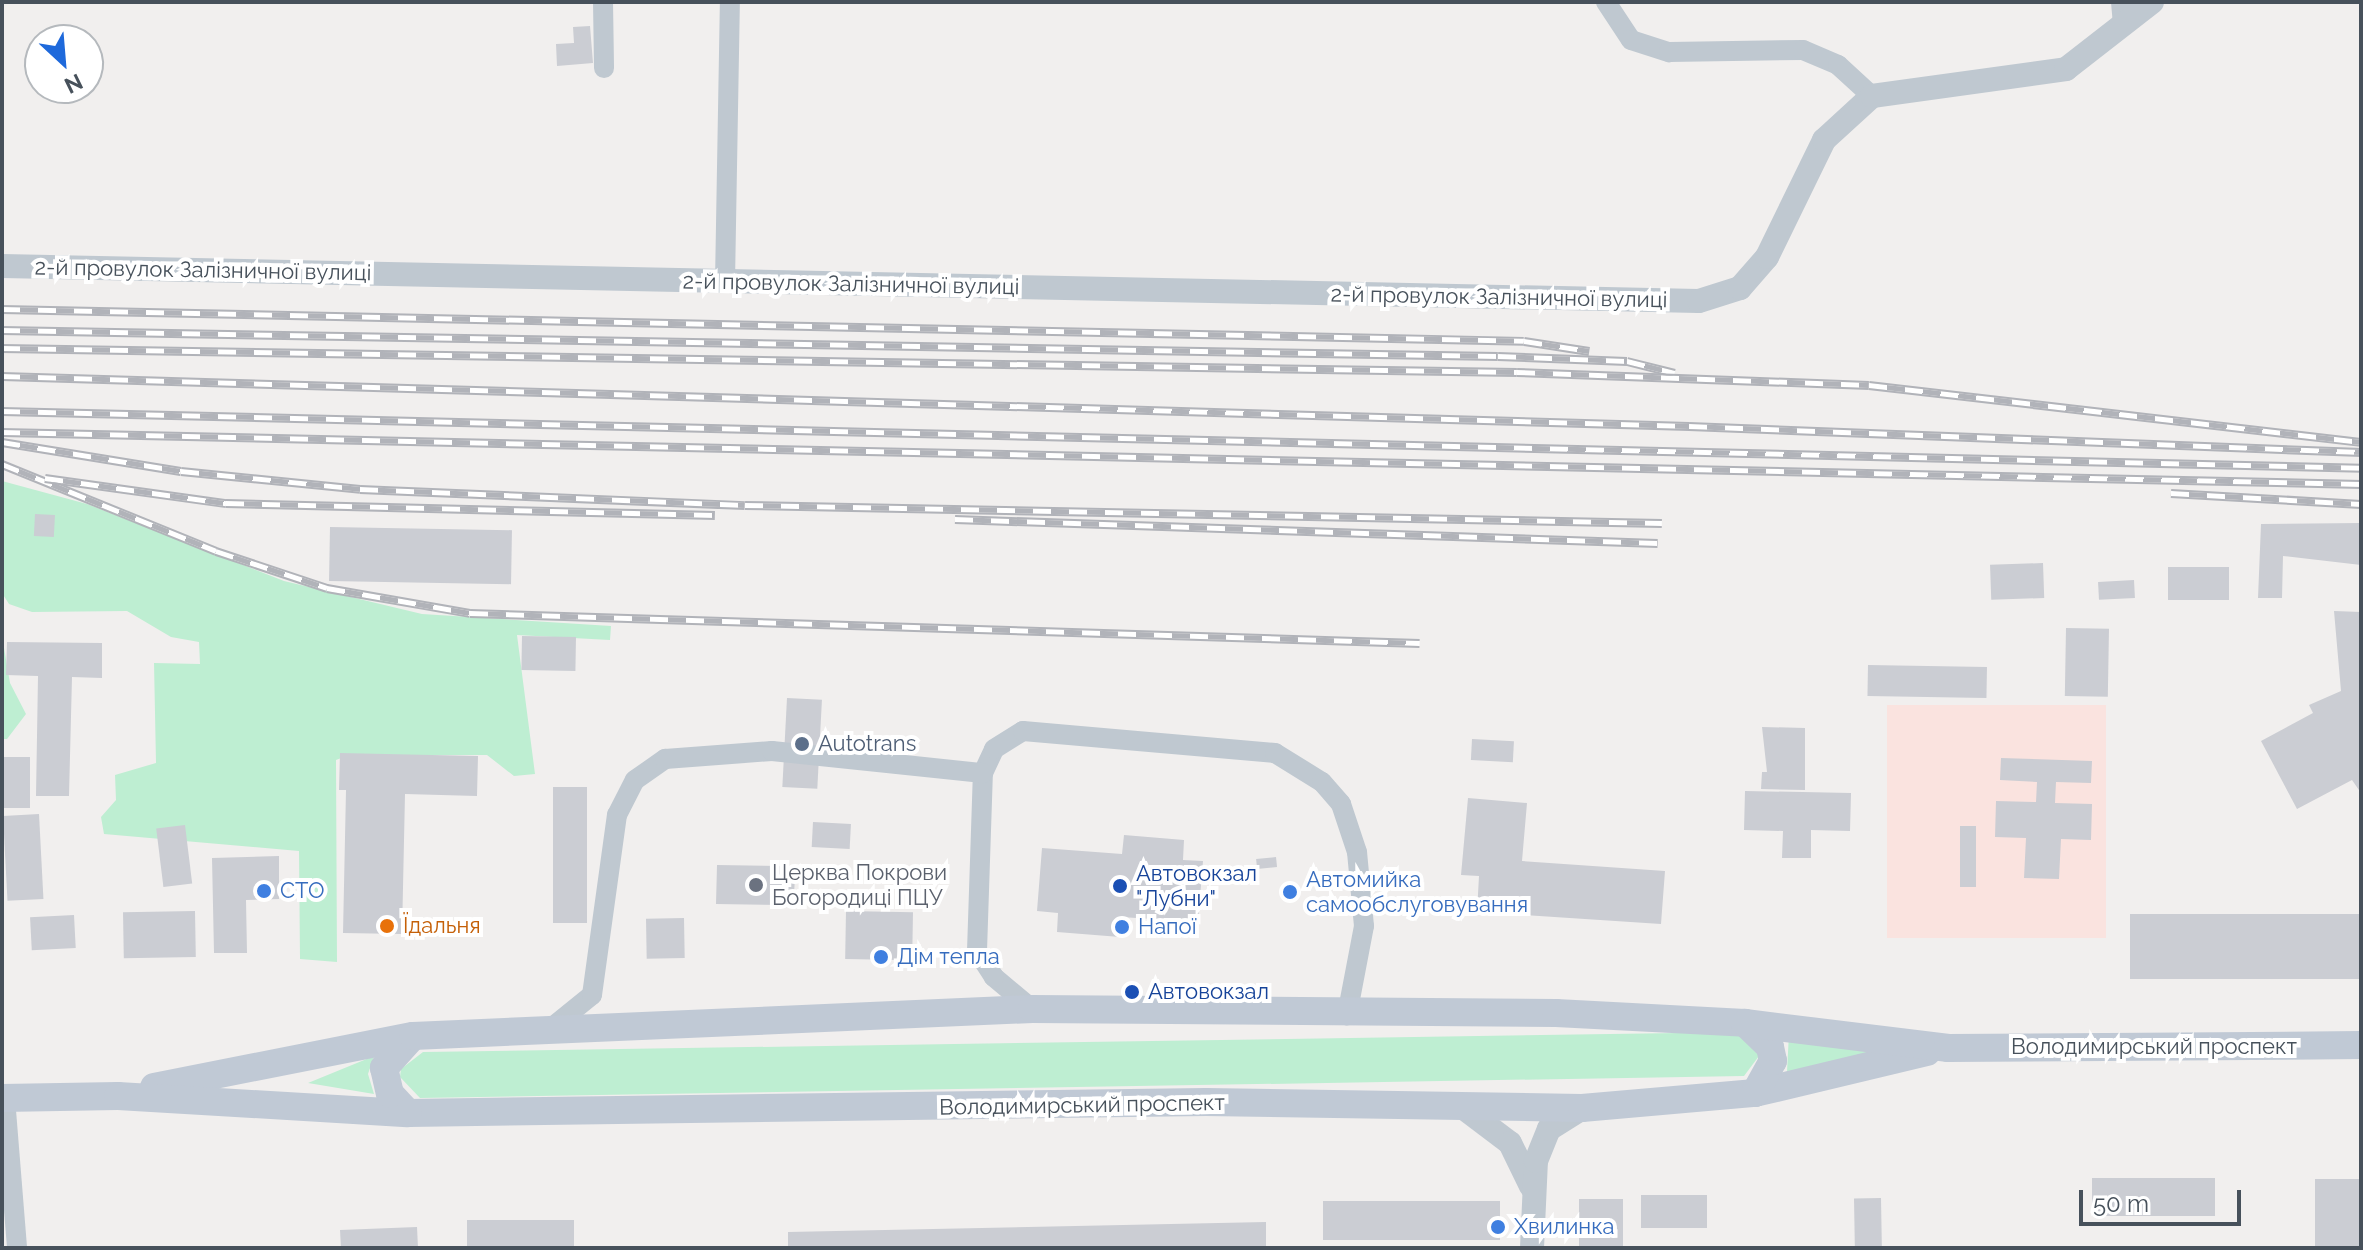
<!DOCTYPE html>
<meta charset="utf-8">
<style>
body{margin:0}
#map{position:relative;width:2363px;height:1250px;overflow:hidden;background:#f1efee;font-family:Raleway,sans-serif}
div>[style]{position:absolute}
.medical>*{inset:0;background:#fae3df;transform-origin:0 0}
.green>*{inset:0;background:#beeed2}
.building>*{inset:0;background:#cbcdd3;transform-origin:0 0}
.minor>*{height:20px;margin:-10px;padding:0 10px;transform-origin:10px;border-radius:10px;background:#bfc8d0}
.tertiary>*{height:24px;margin:-12px;padding:0 12px;transform-origin:12px;border-radius:12px;background:#bfc8d0}
.secondary>*{height:28px;margin:-14px;padding:0 14px;transform-origin:14px;border-radius:14px;background:#c0c9d5}
.rail>*{height:9px;margin-top:-4.5px;transform-origin:0;background:repeating-linear-gradient(90deg,#fff 0 18px,#b1b3b9 0 36px);box-sizing:border-box;border-block:2px solid #b1b3b9}
.dots>*{width:22px;height:22px;translate:-50% -50%;box-sizing:border-box;border:4px solid #fff;border-radius:50%}
span{translate:-50% -50%;white-space:nowrap;text-align:center;line-height:1.15;-webkit-text-stroke:8px #fff;paint-order:stroke}
.street-label{font-size:22px;color:#47515b}
.service-label{font-size:22px;color:#4e5e75}
.left{translate:0 -50%;text-align:left}
.worship-label{font-size:22px;color:#5b616d}
.transit-label{font-size:22px;color:#164399}
.shop-label{font-size:22px;color:#366cbe}
.food-label{font-size:22px;color:#c56008}
.frame{position:absolute;inset:0;border:4px solid #47515b;pointer-events:none}
.north{position:absolute;left:24px;top:24px;width:80px;height:80px;box-sizing:border-box;background:#fff;border:2px solid #b5b9bd;border-radius:50%;rotate:154deg;font-size:22px;font-weight:700;line-height:32px;text-align:center;color:#47515b}
.north::after{content:'';display:block;margin:auto;width:28px;height:36px;background:#1e69db;clip-path:polygon(50% 0,100% 100%,50% 72%,0 100%)}
.scale{position:absolute;left:2079px;top:1190px;width:162px;height:36px;box-sizing:border-box;border:4px solid #47515b;border-top:0;padding-left:10px;font-size:24px;line-height:28px;white-space:nowrap;color:#47515b;-webkit-text-stroke:6px #fff;paint-order:stroke}
</style>
<div id="map">
<div class="medical">
<i style="left:2106px;top:705px;width:233px;height:219px;rotate:90deg"></i>
</div>
<div class="green">
<i style="clip-path:polygon(2px 481px,87px 504px,284px 581px,422px 614px,611px 626px,610px 640px,517px 635px,535px 774px,514px 776px,487px 755px,349px 755px,336px 760px,337px 962px,300px 959px,299px 851px,104px 834px,101px 817px,116px 800px,115px 775px,156px 763px,154px 663px,200px 664px,199px 642px,171px 637px,127px 611px,32px 612px,9px 604px,2px 593px)"></i>
<i style="clip-path:polygon(2px 636px,10px 683px,26px 714px,7px 739px,2px 739px)"></i>
<i style="clip-path:polygon(1747px 1032px,1762px 1052px,1744px 1076px,420px 1098px,400px 1077px,401px 1069px,423px 1052px)"></i>
<i style="clip-path:polygon(1789px 1033px,1877px 1051px,1787px 1072px)"></i>
<i style="clip-path:polygon(374px 1056px,368px 1074px,374px 1094px,308px 1083px)"></i>
</div>
<div class="building">
<i style="clip-path:polygon(590px 26px,593px 63px,557px 66px,556px 44px,574px 43px,573px 27px)"></i>
<i style="left:35px;top:514px;width:20px;height:22px;rotate:3deg"></i>
<i style="clip-path:polygon(2361px 523px,2361px 565px,2283px 556px,2282px 598px,2258px 598px,2261px 524px)"></i>
<i style="left:330px;top:527px;width:182px;height:54px;rotate:1deg"></i>
<i style="left:2043px;top:563px;width:35px;height:53px;rotate:88deg"></i>
<i style="left:2168px;top:567px;width:61px;height:33px"></i>
<i style="left:2134px;top:580px;width:18px;height:36px;rotate:87deg"></i>
<i style="clip-path:polygon(2334px 611px,2361px 612px,2361px 793px,2352px 780px,2297px 809px,2261px 741px,2313px 713px,2309px 705px,2341px 691px)"></i>
<i style="left:2066px;top:628px;width:43px;height:68px;rotate:1deg"></i>
<i style="left:522px;top:636px;width:54px;height:34px;rotate:1deg"></i>
<i style="clip-path:polygon(7px 642px,102px 643px,102px 678px,72px 677px,69px 796px,36px 796px,38px 676px,6px 675px)"></i>
<i style="left:1868px;top:665px;width:119px;height:31px;rotate:1deg"></i>
<i style="left:787px;top:698px;width:35px;height:89px;rotate:3deg"></i>
<i style="clip-path:polygon(1762px 727px,1805px 728px,1805px 790px,1761px 789px,1762px 772px,1767px 772px)"></i>
<i style="left:1472px;top:739px;width:42px;height:21px;rotate:3deg"></i>
<i style="clip-path:polygon(340px 753px,478px 756px,477px 796px,405px 794px,402px 934px,343px 933px,346px 790px,339px 790px)"></i>
<i style="left:2px;top:757px;width:28px;height:51px"></i>
<i style="clip-path:polygon(2001px 758px,2092px 761px,2091px 783px,2056px 782px,2055px 803px,2092px 804px,2091px 840px,2061px 839px,2059px 879px,2024px 878px,2026px 838px,1995px 837px,1996px 801px,2036px 802px,2037px 782px,2000px 780px)"></i>
<i style="left:553px;top:787px;width:34px;height:136px"></i>
<i style="clip-path:polygon(1745px 791px,1851px 793px,1850px 831px,1811px 830px,1811px 858px,1782px 858px,1783px 831px,1744px 830px)"></i>
<i style="clip-path:polygon(1468px 798px,1527px 803px,1522px 861px,1665px 871px,1661px 924px,1477px 912px,1479px 876px,1461px 875px)"></i>
<i style="left:39px;top:814px;width:85px;height:36px;rotate:87deg"></i>
<i style="left:813px;top:822px;width:38px;height:25px;rotate:3deg"></i>
<i style="left:185px;top:825px;width:59px;height:29px;rotate:83deg"></i>
<i style="left:1960px;top:826px;width:16px;height:61px"></i>
<i style="clip-path:polygon(1124px 835px,1184px 840px,1183px 860px,1203px 861px,1198px 922px,1121px 917px,1120px 937px,1057px 932px,1058px 913px,1037px 911px,1042px 848px,1122px 854px)"></i>
<i style="clip-path:polygon(279px 856px,279px 899px,246px 900px,247px 953px,214px 953px,212px 858px)"></i>
<i style="left:1276px;top:857px;width:10px;height:20px;rotate:84deg"></i>
<i style="clip-path:polygon(717px 865px,784px 866px,784px 876px,795px 876px,794px 895px,783px 894px,783px 905px,716px 904px)"></i>
<i style="left:195px;top:911px;width:46px;height:72px;rotate:89deg"></i>
<i style="left:846px;top:911px;width:67px;height:48px;rotate:1deg"></i>
<i style="left:2361px;top:914px;width:65px;height:231px;rotate:90deg"></i>
<i style="left:74px;top:915px;width:33px;height:44px;rotate:87deg"></i>
<i style="left:684px;top:918px;width:40px;height:38px;rotate:89deg"></i>
<i style="left:2215px;top:1178px;width:38px;height:123px;rotate:90deg"></i>
<i style="left:2361px;top:1179px;width:69px;height:46px;rotate:90deg"></i>
<i style="left:1707px;top:1195px;width:33px;height:66px;rotate:90deg"></i>
<i style="left:1881px;top:1198px;width:50px;height:27px;rotate:89deg"></i>
<i style="left:1579px;top:1199px;width:44px;height:49px"></i>
<i style="left:1500px;top:1201px;width:39px;height:177px;rotate:90deg"></i>
<i style="left:574px;top:1220px;width:28px;height:107px;rotate:90deg"></i>
<i style="clip-path:polygon(1266px 1222px,1266px 1248px,788px 1248px,788px 1232px)"></i>
<i style="clip-path:polygon(417px 1227px,418px 1248px,341px 1248px,340px 1230px)"></i>
</div>
<div class="minor">
<i style="left:603px;top:2px;width:66px;rotate:89.1deg"></i>
<i style="left:1606px;top:2px;width:45px;rotate:56.7deg"></i>
<i style="left:1631px;top:40px;width:40px;rotate:18deg"></i>
<i style="left:1669px;top:52px;width:134px;rotate:-0.9deg"></i>
<i style="left:1803px;top:50px;width:38px;rotate:23deg"></i>
<i style="left:1838px;top:65px;width:46px;rotate:42.4deg"></i>
<i style="left:2121px;top:2px;width:21px;rotate:85deg"></i>
<i style="left:725px;top:282px;width:280px;rotate:-89deg"></i>
<i style="left:1032px;top:1009px;width:50px;rotate:-139.9deg"></i>
<i style="left:994px;top:977px;width:31px;rotate:-123deg"></i>
<i style="left:977px;top:951px;width:178px;rotate:-88.1deg"></i>
<i style="left:983px;top:773px;width:26px;rotate:-65deg"></i>
<i style="left:994px;top:749px;width:34px;rotate:-32deg"></i>
<i style="left:1023px;top:731px;width:253px;rotate:5deg"></i>
<i style="left:1275px;top:753px;width:55px;rotate:31.7deg"></i>
<i style="left:1322px;top:782px;width:29px;rotate:49deg"></i>
<i style="left:1341px;top:804px;width:51px;rotate:71.6deg"></i>
<i style="left:1357px;top:852px;width:74px;rotate:84.6deg"></i>
<i style="left:1364px;top:926px;width:91px;rotate:100.8deg"></i>
<i style="left:550px;top:1029px;width:54px;rotate:-39deg"></i>
<i style="left:592px;top:995px;width:182px;rotate:-82.1deg"></i>
<i style="left:617px;top:815px;width:39px;rotate:-63deg"></i>
<i style="left:635px;top:780px;width:37px;rotate:-35deg"></i>
<i style="left:665px;top:759px;width:107px;rotate:-4.3deg"></i>
<i style="left:772px;top:751px;width:212px;rotate:6deg"></i>
<i style="left:5px;top:1098px;width:150px;rotate:85.4deg"></i>
</div>
<div class="tertiary">
<i style="left:2px;top:266px;width:1697px;rotate:1.18deg"></i>
<i style="left:1699px;top:301px;width:43px;rotate:-17.6deg"></i>
<i style="left:1740px;top:288px;width:41px;rotate:-48.9deg"></i>
<i style="left:1767px;top:257px;width:130px;rotate:-64deg"></i>
<i style="left:1824px;top:140px;width:65px;rotate:-42.5deg"></i>
<i style="left:1872px;top:96px;width:196px;rotate:-7.9deg"></i>
<i style="left:2066px;top:69px;width:109px;rotate:-37.9deg"></i>
<i style="left:1465px;top:1109px;width:56px;rotate:37.1deg"></i>
<i style="left:1510px;top:1143px;width:48px;rotate:64deg"></i>
<i style="left:1532px;top:1248px;width:87px;rotate:-87.4deg"></i>
<i style="left:1536px;top:1161px;width:35px;rotate:-68deg"></i>
<i style="left:1549px;top:1129px;width:39px;rotate:-32deg"></i>
</div>
<div class="secondary">
<i style="left:154px;top:1087px;width:263px;rotate:-11.2deg"></i>
<i style="left:1755px;top:1093px;width:177px;rotate:-13.4deg"></i>
<i style="left:2px;top:1098px;width:116px;rotate:-1deg"></i>
<i style="left:118px;top:1096px;width:290px;rotate:3.4deg"></i>
<i style="left:408px;top:1113px;width:798px;rotate:-0.79deg"></i>
<i style="left:1206px;top:1102px;width:376px;rotate:0.9deg"></i>
<i style="left:1582px;top:1108px;width:174px;rotate:-5deg"></i>
<i style="left:1755px;top:1093px;width:37px;rotate:-61deg"></i>
<i style="left:1773px;top:1061px;width:14px;rotate:-102deg"></i>
<i style="left:1770px;top:1047px;width:35px;rotate:-136deg"></i>
<i style="left:408px;top:1113px;width:26px;rotate:-133deg"></i>
<i style="left:390px;top:1094px;width:27px;rotate:-103deg"></i>
<i style="left:384px;top:1068px;width:43px;rotate:-47.8deg"></i>
<i style="left:413px;top:1036px;width:620px;rotate:-2.5deg"></i>
<i style="left:1032px;top:1009px;width:524px;rotate:0.44deg"></i>
<i style="left:1556px;top:1013px;width:189px;rotate:3deg"></i>
<i style="left:1745px;top:1023px;width:205px;rotate:7deg"></i>
<i style="left:1948px;top:1048px;width:413px;rotate:-0.4deg"></i>
</div>
<div class="rail">
<i style="left:2px;top:309px;width:1522px;rotate:1.2deg"></i>
<i style="left:1524px;top:341px;width:66px;rotate:8.7deg"></i>
<i style="left:2px;top:330px;width:1496px;rotate:1deg"></i>
<i style="left:1498px;top:356px;width:129px;rotate:2.2deg"></i>
<i style="left:1627px;top:361px;width:49px;rotate:14deg"></i>
<i style="left:2px;top:348px;width:1515px;rotate:0.91deg"></i>
<i style="left:1517px;top:372px;width:352px;rotate:2.1deg"></i>
<i style="left:1869px;top:385px;width:495px;rotate:6.6deg"></i>
<i style="left:2px;top:376px;width:1688px;rotate:1.7deg"></i>
<i style="left:1689px;top:426px;width:673px;rotate:2.22deg"></i>
<i style="left:2px;top:411px;width:2360px;rotate:1.38deg"></i>
<i style="left:2px;top:432px;width:2360px;rotate:1.26deg"></i>
<i style="left:2px;top:442px;width:181px;rotate:9.2deg"></i>
<i style="left:181px;top:471px;width:180px;rotate:5.7deg"></i>
<i style="left:360px;top:489px;width:385px;rotate:2.4deg"></i>
<i style="left:745px;top:505px;width:917px;rotate:1.12deg"></i>
<i style="left:2px;top:464px;width:231px;rotate:22.1deg"></i>
<i style="left:216px;top:551px;width:117px;rotate:18.4deg"></i>
<i style="left:327px;top:588px;width:145px;rotate:9.9deg"></i>
<i style="left:470px;top:613px;width:950px;rotate:1.81deg"></i>
<i style="left:45px;top:478px;width:183px;rotate:7.9deg"></i>
<i style="left:226px;top:503px;width:489px;rotate:1.4deg"></i>
<i style="left:2171px;top:493px;width:190px;rotate:3.3deg"></i>
<i style="left:955px;top:519px;width:703px;rotate:1.96deg"></i>
</div>
<div class="dots">
<i style="left:802px;top:744px;background:#5c6f8a"></i>
<i style="left:756px;top:885px;background:#6b7280"></i>
<i style="left:1120px;top:886px;background:#1a4fb4"></i>
<i style="left:264px;top:891px;background:#3f7fe0"></i>
<i style="left:1290px;top:892px;background:#3f7fe0"></i>
<i style="left:387px;top:926px;background:#e8710a"></i>
<i style="left:1122px;top:927px;background:#3f7fe0"></i>
<i style="left:881px;top:957px;background:#3f7fe0"></i>
<i style="left:1132px;top:992px;background:#1a4fb4"></i>
<i style="left:1498px;top:1227px;background:#3f7fe0"></i>
</div>
<div class="street-label">
<span style="left:203px;top:270px;rotate:1deg">2-й провулок Залізничної вулиці</span>
<span style="left:851px;top:284px;rotate:1deg">2-й провулок Залізничної вулиці</span>
<span style="left:1499px;top:297px;rotate:1deg">2-й провулок Залізничної вулиці</span>
<span style="left:2154px;top:1047px">Володимирський проспект</span>
<span style="left:1082px;top:1105px;rotate:-1deg">Володимирський проспект</span>
</div>
<div class="service-label">
<span class="left" style="left:818px;top:744px">Autotrans</span>
</div>
<div class="worship-label">
<span class="left" style="left:772px;top:885px">Церква Покрови<br>Богородиці ПЦУ</span>
</div>
<div class="transit-label">
<span class="left" style="left:1136px;top:886px">Автовокзал<br>"Лубни"</span>
<span class="left" style="left:1148px;top:992px">Автовокзал</span>
</div>
<div class="shop-label">
<span class="left" style="left:1306px;top:892px">Автомийка<br>самообслуговування</span>
<span class="left" style="left:280px;top:891px">СТО</span>
<span class="left" style="left:1138px;top:927px">Напої</span>
<span class="left" style="left:897px;top:957px">Дім тепла</span>
<span class="left" style="left:1514px;top:1227px">Хвилинка</span>
</div>
<div class="food-label">
<span class="left" style="left:403px;top:926px">Їдальня</span>
</div>
<div class="frame"></div>
<div class="north">N</div>
<div class="scale">50 m</div>
</div>
